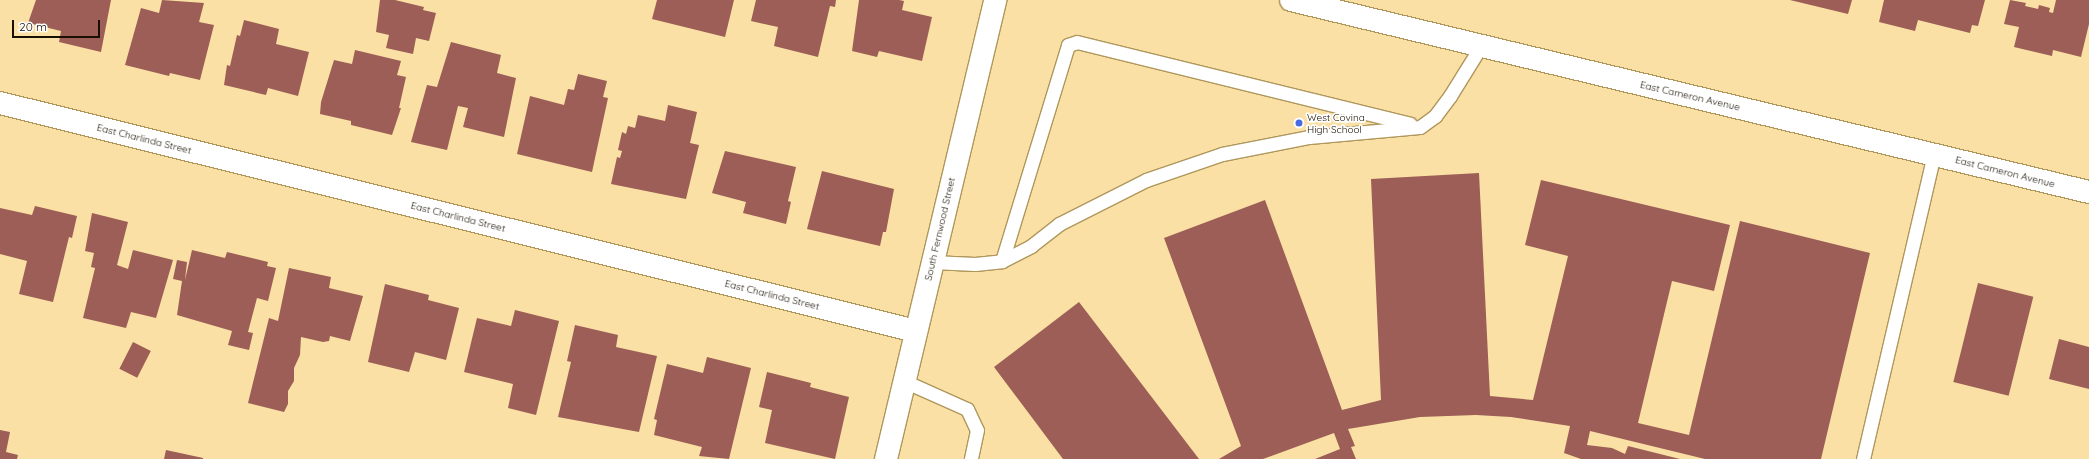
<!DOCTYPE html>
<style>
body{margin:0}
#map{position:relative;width:2089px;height:459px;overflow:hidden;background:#fae0a4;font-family:Quicksand,sans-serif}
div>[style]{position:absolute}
.building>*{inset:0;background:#9c5e56;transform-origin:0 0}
.roads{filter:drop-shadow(1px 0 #af975c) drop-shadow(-1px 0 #af975c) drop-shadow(0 1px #af975c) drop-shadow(0 -1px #af975c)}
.lane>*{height:13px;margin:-6.5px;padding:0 6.5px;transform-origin:6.5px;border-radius:6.5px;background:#fff}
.street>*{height:22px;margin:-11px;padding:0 11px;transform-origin:11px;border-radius:11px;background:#fff}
.secondary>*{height:22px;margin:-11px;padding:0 11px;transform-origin:11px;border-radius:11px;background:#fff}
.dots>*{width:11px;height:11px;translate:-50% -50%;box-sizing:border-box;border:2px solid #fff;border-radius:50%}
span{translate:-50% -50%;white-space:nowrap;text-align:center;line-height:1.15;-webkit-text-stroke:3.5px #fff;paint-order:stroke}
.street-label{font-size:10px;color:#180f00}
.poi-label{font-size:10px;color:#180f00}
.left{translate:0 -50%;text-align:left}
.scale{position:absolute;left:12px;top:20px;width:88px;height:18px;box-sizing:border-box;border:2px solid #180f00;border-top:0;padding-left:5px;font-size:12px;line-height:14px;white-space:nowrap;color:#180f00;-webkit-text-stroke:3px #fff;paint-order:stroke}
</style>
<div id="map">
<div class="building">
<i style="clip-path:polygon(36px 0,111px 0,101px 52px,59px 42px,61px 31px,28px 23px)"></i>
<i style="clip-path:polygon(162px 0,204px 3px,199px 22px,214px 25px,200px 80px,170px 73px,169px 76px,125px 65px,141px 8px,159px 13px)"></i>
<i style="clip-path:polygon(380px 0,395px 0,424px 7px,423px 10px,436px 13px,429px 41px,416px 38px,413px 54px,386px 48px,389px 35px,376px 32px)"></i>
<i style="clip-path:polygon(657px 0,734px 0,725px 37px,652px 19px)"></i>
<i style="clip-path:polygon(756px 0,836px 0,835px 7px,830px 6px,818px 57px,774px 46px,778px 27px,751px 21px)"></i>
<i style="clip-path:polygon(859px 0,899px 0,904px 1px,902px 10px,932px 17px,922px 61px,879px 51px,877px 57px,852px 51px)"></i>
<i style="clip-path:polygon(1790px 0,1852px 0,1848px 14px)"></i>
<i style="clip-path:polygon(1884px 0,1985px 0,1978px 26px,1972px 25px,1970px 33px,1918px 20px,1915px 31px,1879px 22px)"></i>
<i style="clip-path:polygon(2010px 0,2026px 3px,2025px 6px,2038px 9px,2039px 5px,2050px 8px,2049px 12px,2053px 13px,2056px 0,2089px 0,2089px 24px,2081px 57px,2053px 50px,2052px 56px,2014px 47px,2019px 27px,2004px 24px)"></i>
<i style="clip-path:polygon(244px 20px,279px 29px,276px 44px,309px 52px,298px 96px,268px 88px,266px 95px,224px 85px,227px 65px,230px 66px,237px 35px,240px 36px)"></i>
<i style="clip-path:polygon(451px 42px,501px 55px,497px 73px,516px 78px,504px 137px,463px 127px,468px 108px,458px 106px,447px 150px,411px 142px,427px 85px,437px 87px)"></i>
<i style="clip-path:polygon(355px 50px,401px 61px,397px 75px,406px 77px,399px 108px,401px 108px,392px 135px,351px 125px,351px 121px,320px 114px,321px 102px,334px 60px,352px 64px)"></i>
<i style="clip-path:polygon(578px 74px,607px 81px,603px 97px,608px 98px,592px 172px,517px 154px,530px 96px,564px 105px,568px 89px,574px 90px)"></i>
<i style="clip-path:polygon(668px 105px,697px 112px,690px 143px,699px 145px,686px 199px,611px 184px,617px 157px,620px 158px,622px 151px,618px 150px,622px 132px,626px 134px,628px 126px,635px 128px,638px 115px,665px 121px)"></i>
<i style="clip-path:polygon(725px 151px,796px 167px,788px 201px,791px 202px,786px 224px,743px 213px,746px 202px,712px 193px)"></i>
<i style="clip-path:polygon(822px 171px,894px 189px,886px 232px,883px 232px,880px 246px,807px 229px)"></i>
<i style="clip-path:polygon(1479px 173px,1490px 396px,1533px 400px,1568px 256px,1525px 245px,1541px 180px,1730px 225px,1714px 291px,1672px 281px,1638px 423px,1689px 435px,1740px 221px,1870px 253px,1821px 459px,1705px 459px,1590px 431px,1587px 445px,1612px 448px,1625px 454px,1628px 446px,1680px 459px,1581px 459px,1564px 453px,1570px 426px,1511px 417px,1476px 415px,1420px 417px,1348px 429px,1355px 446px,1351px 447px,1356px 459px,1315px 459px,1340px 449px,1334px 433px,1263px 459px,1219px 459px,1241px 446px,1164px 238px,1265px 200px,1342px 410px,1381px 400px,1371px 179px)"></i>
<i style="clip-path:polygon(35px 206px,77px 216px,72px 238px,69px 237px,53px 302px,19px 294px,27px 261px,0 254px,0 208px,32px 215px)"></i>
<i style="clip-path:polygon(92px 213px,128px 222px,117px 265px,128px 269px,133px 250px,173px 260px,156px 318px,131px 312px,126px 328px,83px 318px,95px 268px,91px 267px,94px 253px,85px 251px)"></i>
<i style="clip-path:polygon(192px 250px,225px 258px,227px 252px,268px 262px,267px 266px,276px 268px,268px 301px,257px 298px,248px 332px,253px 333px,249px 350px,228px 345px,232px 331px,177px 315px,182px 281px,173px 279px,177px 260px,187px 262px,185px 280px)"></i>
<i style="clip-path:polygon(289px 268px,331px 277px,329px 288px,363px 296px,350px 341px,330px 336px,329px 341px,323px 342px,301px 337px,300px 355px,294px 368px,294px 381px,288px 391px,288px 404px,284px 412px,248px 403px,269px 318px,278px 321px)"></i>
<i style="left:1978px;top:283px;width:57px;height:102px;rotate:14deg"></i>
<i style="clip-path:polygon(385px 284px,429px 295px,428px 300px,459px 308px,446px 360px,415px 352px,409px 372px,368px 362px)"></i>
<i style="clip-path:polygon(1079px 302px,1199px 459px,1063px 459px,994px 367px)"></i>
<i style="clip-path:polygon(515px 310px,559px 321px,536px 415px,508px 408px,513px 384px,464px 372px,477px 318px,511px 326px)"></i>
<i style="clip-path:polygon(575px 325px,618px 335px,616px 347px,657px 356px,639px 432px,558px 417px,571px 362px,567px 361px)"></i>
<i style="clip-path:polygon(2059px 339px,2089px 347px,2089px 389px,2049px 379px)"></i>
<i style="left:133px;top:342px;width:20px;height:30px;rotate:27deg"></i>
<i style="clip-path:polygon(707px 357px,751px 368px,729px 459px,699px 456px,702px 447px,654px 435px,657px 420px,654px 419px,667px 364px,703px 373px)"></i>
<i style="clip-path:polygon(767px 372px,811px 383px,810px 387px,849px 397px,835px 459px,765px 443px,772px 410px,759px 407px)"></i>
<i style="clip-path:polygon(0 430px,10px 432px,6px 452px,18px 455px,17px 459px,0 459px)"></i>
<i style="clip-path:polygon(166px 450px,203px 458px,203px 459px,164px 459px)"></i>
</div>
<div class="roads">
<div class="lane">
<i style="left:1002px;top:261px;width:226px;rotate:-73deg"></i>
<i style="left:1068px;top:45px;width:9px;rotate:-18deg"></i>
<i style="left:1077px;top:42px;width:343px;rotate:13.8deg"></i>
<i style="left:932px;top:262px;width:43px;rotate:2.7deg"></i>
<i style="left:975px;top:264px;width:27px;rotate:-6deg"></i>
<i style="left:1002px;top:261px;width:33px;rotate:-27deg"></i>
<i style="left:1031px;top:246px;width:36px;rotate:-38deg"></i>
<i style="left:1059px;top:224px;width:97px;rotate:-26.8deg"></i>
<i style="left:1146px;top:180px;width:80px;rotate:-18.9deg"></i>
<i style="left:1222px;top:154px;width:89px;rotate:-11.1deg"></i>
<i style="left:1309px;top:137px;width:111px;rotate:-5.1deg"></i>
<i style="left:1420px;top:127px;width:19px;rotate:-36deg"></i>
<i style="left:1435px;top:116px;width:25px;rotate:-53deg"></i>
<i style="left:1450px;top:96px;width:59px;rotate:-58.2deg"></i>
<i style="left:904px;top:381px;width:69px;rotate:24deg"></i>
<i style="left:967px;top:409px;width:23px;rotate:65deg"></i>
<i style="left:977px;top:430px;width:30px;rotate:102deg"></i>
<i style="left:1863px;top:459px;width:313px;rotate:-76.9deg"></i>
</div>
<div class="street">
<i style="left:0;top:103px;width:944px;rotate:13.98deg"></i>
<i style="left:886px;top:459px;width:472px;rotate:-76.6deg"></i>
</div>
<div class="secondary">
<i style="left:1291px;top:0;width:821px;rotate:13.53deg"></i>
</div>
</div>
<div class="dots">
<i style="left:1299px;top:123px;background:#4a6bdf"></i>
</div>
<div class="street-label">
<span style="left:1690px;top:96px;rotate:13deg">East Cameron Avenue</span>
<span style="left:144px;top:139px;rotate:14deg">East Charlinda Street</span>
<span style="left:2005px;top:172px;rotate:14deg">East Cameron Avenue</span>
<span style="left:458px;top:217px;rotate:14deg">East Charlinda Street</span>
<span style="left:940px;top:229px;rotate:-77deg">South Fernwood Street</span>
<span style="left:772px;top:295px;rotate:14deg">East Charlinda Street</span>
</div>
<div class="poi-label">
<span class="left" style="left:1307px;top:123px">West Covina<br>High School</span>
</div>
<div class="scale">20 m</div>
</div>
